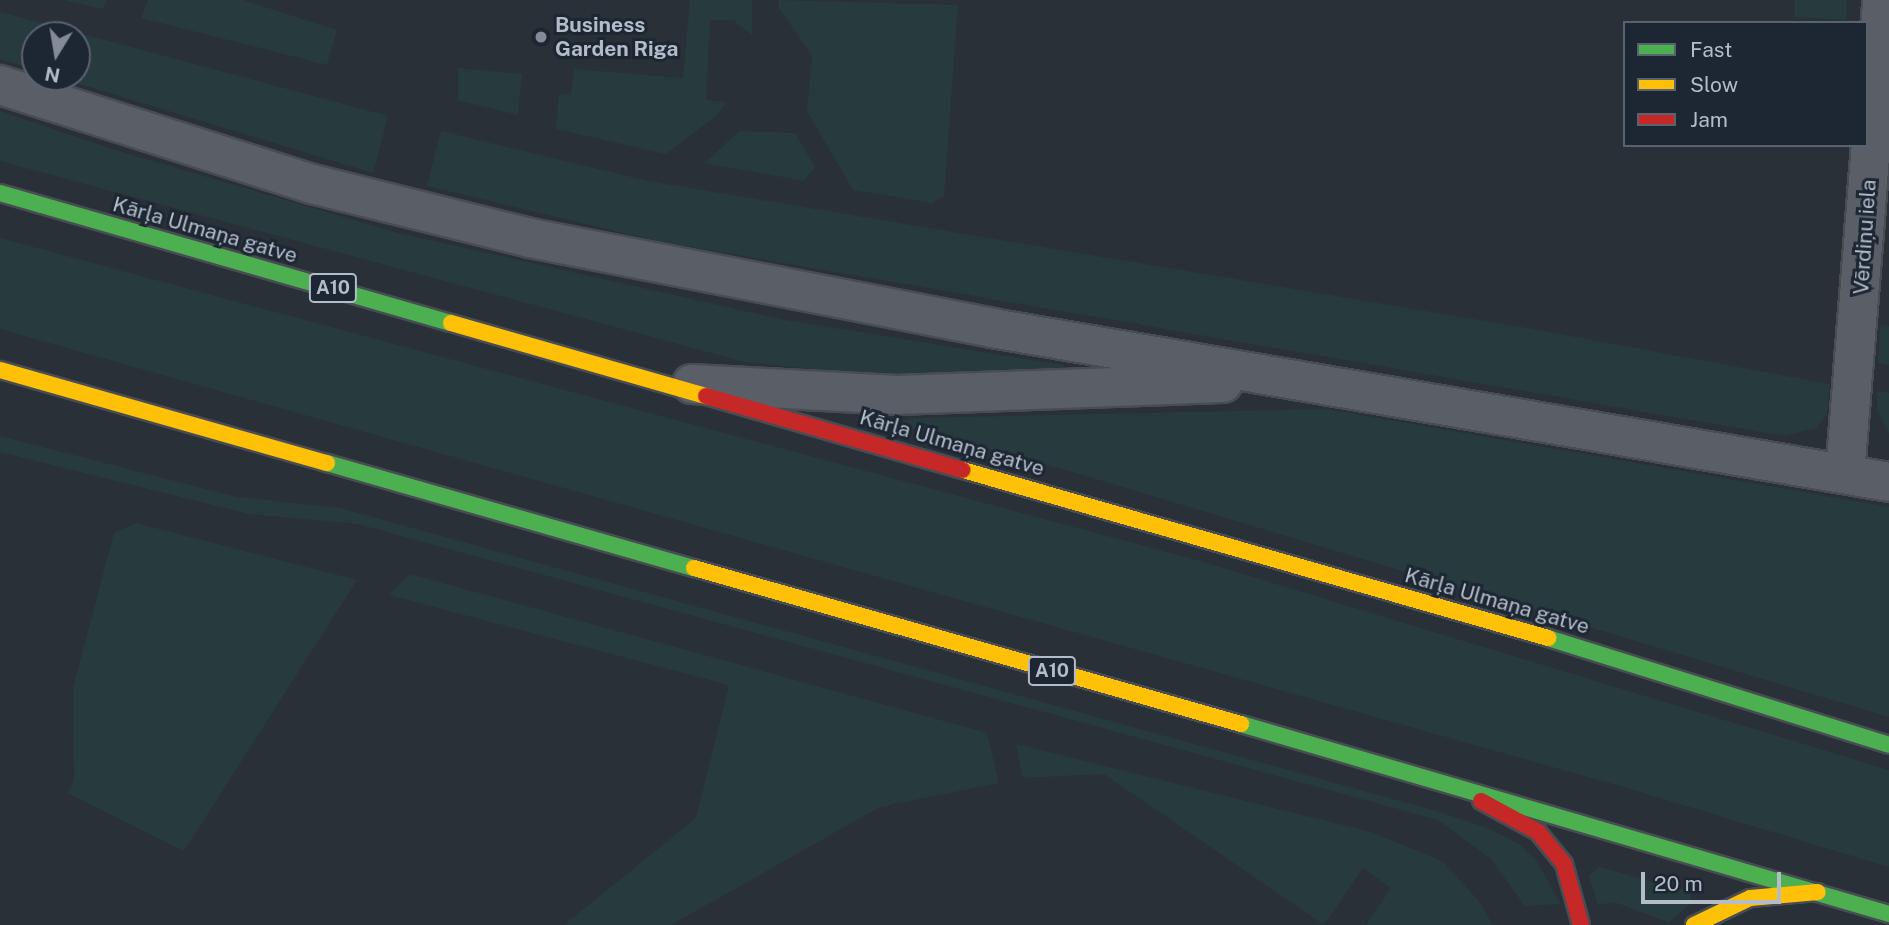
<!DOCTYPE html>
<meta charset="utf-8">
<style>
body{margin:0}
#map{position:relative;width:1889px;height:925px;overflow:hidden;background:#2a3038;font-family:"Public Sans",sans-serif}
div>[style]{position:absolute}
.green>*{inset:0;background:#273a3e}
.roads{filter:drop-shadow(2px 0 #484c53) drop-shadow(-2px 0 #484c53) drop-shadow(0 2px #484c53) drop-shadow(0 -2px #484c53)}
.street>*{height:38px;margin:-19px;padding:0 19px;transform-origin:19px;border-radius:19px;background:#5a5e66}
.fast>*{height:16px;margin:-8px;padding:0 8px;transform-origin:8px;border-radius:8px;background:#4caf50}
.slow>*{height:16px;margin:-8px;padding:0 8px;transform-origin:8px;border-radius:8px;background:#ffc107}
.jam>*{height:16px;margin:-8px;padding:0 8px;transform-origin:8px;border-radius:8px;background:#c62828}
.dots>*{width:19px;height:19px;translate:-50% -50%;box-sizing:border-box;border:4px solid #1d2633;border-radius:50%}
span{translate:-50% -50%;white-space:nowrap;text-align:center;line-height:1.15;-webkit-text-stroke:6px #1d2633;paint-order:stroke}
.shield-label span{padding:2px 5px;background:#1d2633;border:2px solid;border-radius:5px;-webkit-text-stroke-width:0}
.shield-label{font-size:19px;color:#b4bcc9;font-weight:700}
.poi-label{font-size:21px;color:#b4bcc9;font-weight:700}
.left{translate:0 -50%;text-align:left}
.street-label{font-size:21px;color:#b4bcc9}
.legend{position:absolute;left:1623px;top:21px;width:245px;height:126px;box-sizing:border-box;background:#1d2633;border:2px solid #59626f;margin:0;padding:9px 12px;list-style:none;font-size:21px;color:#b4bcc9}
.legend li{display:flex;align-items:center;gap:14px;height:35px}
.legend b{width:35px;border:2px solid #59626f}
.north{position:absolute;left:21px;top:21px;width:70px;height:70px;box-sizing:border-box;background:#1d2633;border:2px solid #59626f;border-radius:50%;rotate:191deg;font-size:19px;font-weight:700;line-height:28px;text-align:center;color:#b4bcc9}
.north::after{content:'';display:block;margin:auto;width:24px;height:32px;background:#848b96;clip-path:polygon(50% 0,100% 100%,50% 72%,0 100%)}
.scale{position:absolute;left:1641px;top:872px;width:140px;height:32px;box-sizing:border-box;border:4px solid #b4bcc9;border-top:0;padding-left:9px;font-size:21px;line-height:24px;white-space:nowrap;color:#b4bcc9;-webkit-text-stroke:5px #1d2633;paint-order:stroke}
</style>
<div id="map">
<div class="green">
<i style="clip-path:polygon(64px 0,107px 0,103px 9px)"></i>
<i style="clip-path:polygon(148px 0,243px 0,337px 30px,327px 65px,141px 18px)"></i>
<i style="clip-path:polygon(690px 0,752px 0,752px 35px,733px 20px,710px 20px,706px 100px,727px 102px,717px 115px,666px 154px,556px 129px,559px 94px,571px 95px,574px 69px,683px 78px)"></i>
<i style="clip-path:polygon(779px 0,958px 5px,944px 196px,932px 203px,853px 190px,807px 111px,812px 56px,779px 8px)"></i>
<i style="clip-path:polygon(1795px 0,1847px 0,1846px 20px,1795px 17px)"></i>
<i style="clip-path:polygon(0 12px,388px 116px,373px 173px,57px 77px,77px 77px,77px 35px,35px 35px,35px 70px,0 59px)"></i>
<i style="clip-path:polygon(458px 68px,522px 74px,518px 115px,458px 100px)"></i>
<i style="clip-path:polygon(0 111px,115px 150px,398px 233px,785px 320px,1063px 365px,1065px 372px,911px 380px,745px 362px,0 161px)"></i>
<i style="clip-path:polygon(441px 131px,648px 181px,1527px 328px,1830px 384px,1827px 415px,1816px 428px,1784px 436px,657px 241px,427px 186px)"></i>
<i style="clip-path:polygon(739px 131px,795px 133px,815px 167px,804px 181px,705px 163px)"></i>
<i style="clip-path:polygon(0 238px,1200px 561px,1889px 770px,1889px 867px,1620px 786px,0 329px)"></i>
<i style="clip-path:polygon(1880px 325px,1889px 326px,1889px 365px,1878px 363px)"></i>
<i style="clip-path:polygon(1877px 391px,1889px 393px,1889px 434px,1877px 409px)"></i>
<i style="clip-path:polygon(1326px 409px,1889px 507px,1889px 717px,1076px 473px,898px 424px,911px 418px)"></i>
<i style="clip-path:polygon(0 436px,237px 497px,340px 508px,1433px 810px,1490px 829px,1520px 845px,1536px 860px,1561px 904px,1525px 906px,1490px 858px,1438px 820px,358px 524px,249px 514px,0 452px)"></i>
<i style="clip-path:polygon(136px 523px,357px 580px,184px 851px,68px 793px,74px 780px,73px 688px,114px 533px)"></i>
<i style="clip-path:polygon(410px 574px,987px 733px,999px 783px,880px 807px,671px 925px,564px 925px,696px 818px,729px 685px,389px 595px)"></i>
<i style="clip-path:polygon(1016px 744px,1371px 832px,1442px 861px,1478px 900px,1493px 925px,1366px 925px,1391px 888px,1363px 868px,1324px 925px,1104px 774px,1023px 778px)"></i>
<i style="clip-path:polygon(1599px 867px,1690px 892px,1692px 903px,1668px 922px,1614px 902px,1598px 905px,1589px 876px)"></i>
</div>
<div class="roads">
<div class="street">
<i style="left:0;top:85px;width:327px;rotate:17.6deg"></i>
<i style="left:312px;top:184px;width:225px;rotate:13.9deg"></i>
<i style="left:530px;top:238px;width:471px;rotate:11deg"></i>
<i style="left:992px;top:328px;width:910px;rotate:9.74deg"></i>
<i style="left:692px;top:384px;width:205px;rotate:3.1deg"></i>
<i style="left:897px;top:395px;width:326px;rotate:-2.1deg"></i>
<i style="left:1845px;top:474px;width:475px;rotate:-85.5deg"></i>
</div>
<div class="fast">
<i style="left:0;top:193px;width:469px;rotate:16.1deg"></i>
<i style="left:327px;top:463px;width:382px;rotate:16deg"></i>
<i style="left:1548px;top:638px;width:357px;rotate:17.4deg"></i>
<i style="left:1241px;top:724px;width:675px;rotate:16.34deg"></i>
</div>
<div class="slow">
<i style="left:451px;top:323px;width:265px;rotate:16deg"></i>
<i style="left:0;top:370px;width:340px;rotate:15.9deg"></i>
<i style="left:963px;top:470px;width:609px;rotate:16.02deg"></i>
<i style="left:694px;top:568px;width:569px;rotate:15.92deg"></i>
<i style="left:1694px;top:925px;width:62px;rotate:-25.7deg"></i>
<i style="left:1750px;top:898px;width:68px;rotate:-5deg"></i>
</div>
<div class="jam">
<i style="left:706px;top:396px;width:267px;rotate:16.1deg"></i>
<i style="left:1481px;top:801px;width:65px;rotate:28.5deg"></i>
<i style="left:1538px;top:832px;width:41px;rotate:50.9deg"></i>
<i style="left:1564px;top:864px;width:63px;rotate:74.4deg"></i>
</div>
</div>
<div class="dots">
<i style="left:541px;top:37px;background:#848b96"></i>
</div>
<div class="shield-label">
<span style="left:333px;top:288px">A10</span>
<span style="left:1052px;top:671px">A10</span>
</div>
<div class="poi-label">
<span class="left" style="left:555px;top:37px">Business<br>Garden Riga</span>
</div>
<div class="street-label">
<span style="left:205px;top:230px;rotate:16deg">Kārļa Ulmaņa gatve</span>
<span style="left:1865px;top:237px;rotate:-86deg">Vērdiņu iela</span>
<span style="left:952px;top:443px;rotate:16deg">Kārļa Ulmaņa gatve</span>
<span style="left:1497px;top:601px;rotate:16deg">Kārļa Ulmaņa gatve</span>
</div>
<ul class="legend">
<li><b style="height:9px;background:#4caf50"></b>Fast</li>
<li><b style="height:9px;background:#ffc107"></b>Slow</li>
<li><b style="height:9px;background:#c62828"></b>Jam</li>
</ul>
<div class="north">N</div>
<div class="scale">20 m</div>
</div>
